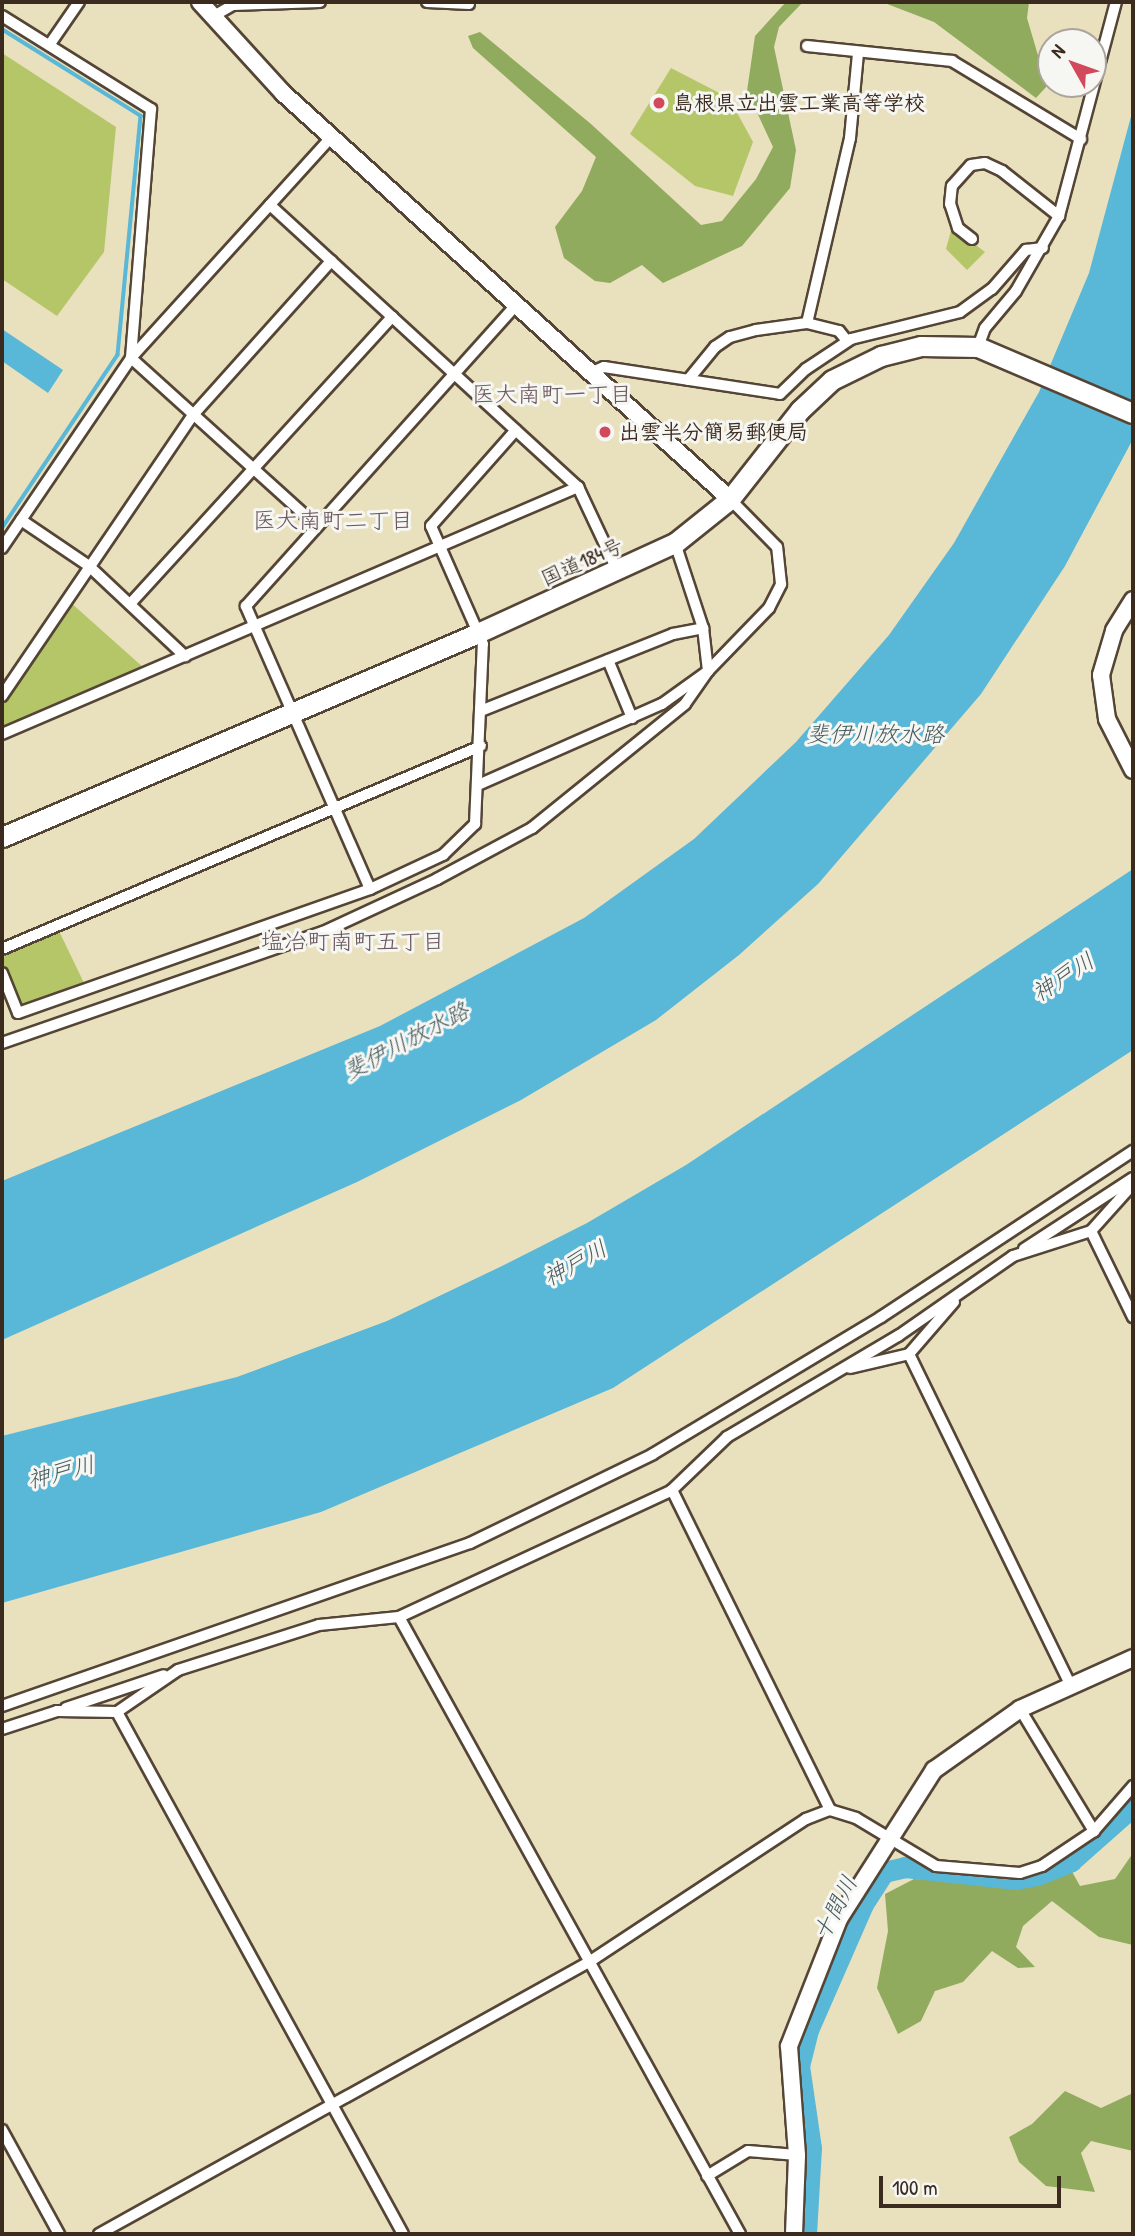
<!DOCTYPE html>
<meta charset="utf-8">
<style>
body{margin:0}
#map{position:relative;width:1135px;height:2236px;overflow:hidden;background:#e9e0bd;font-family:"Patrick Hand","Klee One",sans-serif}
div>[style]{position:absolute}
.green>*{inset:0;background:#b5c669}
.forest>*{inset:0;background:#90ab5d}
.water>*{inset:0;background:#59b7d7}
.stream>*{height:3.5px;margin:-1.75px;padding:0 1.75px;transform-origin:1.75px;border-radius:1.75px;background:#59b7d7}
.river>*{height:21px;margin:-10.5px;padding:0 10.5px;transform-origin:10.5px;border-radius:10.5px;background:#59b7d7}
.roads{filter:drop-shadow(2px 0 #554536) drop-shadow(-2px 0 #554536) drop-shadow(0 2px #554536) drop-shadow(0 -2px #554536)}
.street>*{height:10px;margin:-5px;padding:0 5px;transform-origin:5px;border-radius:5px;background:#fff}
.secondary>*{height:16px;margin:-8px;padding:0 8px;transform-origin:8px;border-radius:8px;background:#fff}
.highway>*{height:19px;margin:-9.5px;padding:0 9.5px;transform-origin:9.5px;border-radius:9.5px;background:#fff}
.dots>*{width:19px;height:19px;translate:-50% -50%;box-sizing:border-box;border:4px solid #f6f6f2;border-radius:50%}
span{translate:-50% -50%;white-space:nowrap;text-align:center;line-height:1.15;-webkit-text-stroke:6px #f6f6f2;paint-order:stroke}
.poi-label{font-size:21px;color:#3b2a1e;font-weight:700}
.left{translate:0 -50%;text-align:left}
.street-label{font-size:21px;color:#3b2a1e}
.neighbourhood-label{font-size:23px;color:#6a565c}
.water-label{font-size:23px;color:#465b5f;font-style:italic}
.frame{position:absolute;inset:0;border:4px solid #3b2a1e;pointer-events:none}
.north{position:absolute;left:1037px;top:28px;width:70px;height:70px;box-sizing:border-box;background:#f6f6f2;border:2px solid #aba49d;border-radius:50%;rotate:310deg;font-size:19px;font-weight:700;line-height:28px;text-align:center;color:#3b2a1e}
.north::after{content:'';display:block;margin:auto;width:24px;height:32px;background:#d1495b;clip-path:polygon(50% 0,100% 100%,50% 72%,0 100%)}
.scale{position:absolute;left:879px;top:2176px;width:182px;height:32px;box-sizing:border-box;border:4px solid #3b2a1e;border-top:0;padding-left:9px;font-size:21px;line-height:24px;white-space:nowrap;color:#3b2a1e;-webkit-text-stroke:5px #f6f6f2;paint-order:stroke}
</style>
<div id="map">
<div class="green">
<i style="clip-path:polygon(2px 53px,116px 127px,104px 252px,57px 316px,2px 279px)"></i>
<i style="clip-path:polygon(671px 68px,729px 98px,753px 142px,733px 196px,695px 186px,630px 134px)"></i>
<i style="clip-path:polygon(952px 227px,985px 252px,967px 270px,946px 249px)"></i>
<i style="clip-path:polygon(70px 602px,144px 668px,2px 731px,2px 705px)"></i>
<i style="clip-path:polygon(58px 929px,84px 983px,20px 1007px,2px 965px,6px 951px)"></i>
</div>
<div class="forest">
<i style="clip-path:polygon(786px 2px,803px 2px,779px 27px,774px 47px,796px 150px,790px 188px,742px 246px,663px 283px,642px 265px,610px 283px,595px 281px,564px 258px,555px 227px,582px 191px,596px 157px,473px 48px,468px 36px,480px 32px,591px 124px,701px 225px,722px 221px,756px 179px,773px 147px,747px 91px,755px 36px)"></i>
<i style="clip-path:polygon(882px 2px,1029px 2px,1027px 18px,1047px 86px,1036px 98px,934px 22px)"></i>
<i style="clip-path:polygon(1133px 1853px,1133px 1945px,1099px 1937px,1052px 1901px,1023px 1926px,1016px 1947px,1035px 1967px,1018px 1968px,992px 1951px,963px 1982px,935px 1991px,921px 2021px,898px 2034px,877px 1988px,888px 1931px,885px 1894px,914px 1879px,1023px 1884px,1070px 1868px,1080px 1886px,1115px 1879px)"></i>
<i style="clip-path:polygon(1065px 2091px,1101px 2108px,1133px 2093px,1133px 2151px,1091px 2141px,1081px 2153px,1095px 2192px,1046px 2186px,1019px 2162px,1009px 2137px,1032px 2124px)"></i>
</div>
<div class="water">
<i style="clip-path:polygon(1133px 109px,1133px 439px,1065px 566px,981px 694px,818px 884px,739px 955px,656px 1020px,521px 1100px,357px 1182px,2px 1340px,2px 1181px,380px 1026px,584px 918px,694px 839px,796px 742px,889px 635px,954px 543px,1039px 392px,1089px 273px)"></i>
<i style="clip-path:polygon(2px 329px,63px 370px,48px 393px,2px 361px)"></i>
<i style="clip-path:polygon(1133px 869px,1133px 1050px,613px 1388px,321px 1512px,2px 1603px,2px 1436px,237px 1377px,387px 1321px,502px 1266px,587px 1223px,686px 1165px)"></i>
</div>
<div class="stream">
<i style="left:2px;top:29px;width:164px;rotate:32deg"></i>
<i style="left:141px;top:116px;width:240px;rotate:95.5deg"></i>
<i style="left:118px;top:355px;width:209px;rotate:123.7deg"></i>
</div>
<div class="river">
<i style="left:806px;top:2234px;width:86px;rotate:-86.7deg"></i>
<i style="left:811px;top:2148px;width:83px;rotate:-98.3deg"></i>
<i style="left:799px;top:2066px;width:37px;rotate:-76deg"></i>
<i style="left:808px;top:2030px;width:137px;rotate:-66.4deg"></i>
<i style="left:863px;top:1904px;width:38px;rotate:-57deg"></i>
<i style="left:884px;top:1872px;width:22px;rotate:-13deg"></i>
<i style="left:905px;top:1867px;width:112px;rotate:6.2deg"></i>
<i style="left:1016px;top:1879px;width:21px;rotate:-11deg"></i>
<i style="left:1037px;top:1875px;width:37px;rotate:-22deg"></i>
<i style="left:1071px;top:1861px;width:83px;rotate:-41.6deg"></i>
</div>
<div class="roads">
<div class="street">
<i style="left:427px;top:2px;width:42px;rotate:2.7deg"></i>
<i style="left:2px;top:16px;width:176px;rotate:32deg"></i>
<i style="left:151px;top:109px;width:250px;rotate:94.6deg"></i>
<i style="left:131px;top:358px;width:251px;rotate:42.1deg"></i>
<i style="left:212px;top:17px;width:24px;rotate:-30deg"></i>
<i style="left:233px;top:5px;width:87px;rotate:-2deg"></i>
<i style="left:50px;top:44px;width:51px;rotate:-55.4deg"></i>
<i style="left:807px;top:46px;width:146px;rotate:5.9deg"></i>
<i style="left:952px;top:61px;width:151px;rotate:31.2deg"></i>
<i style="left:270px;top:205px;width:418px;rotate:42.5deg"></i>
<i style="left:578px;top:487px;width:94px;rotate:64.8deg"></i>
<i style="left:972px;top:239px;width:18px;rotate:-142deg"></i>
<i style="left:958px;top:228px;width:25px;rotate:-108deg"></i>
<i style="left:950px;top:204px;width:18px;rotate:-84deg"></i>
<i style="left:952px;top:186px;width:28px;rotate:-48deg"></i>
<i style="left:971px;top:165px;width:14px;rotate:-8deg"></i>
<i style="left:985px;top:163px;width:19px;rotate:25deg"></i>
<i style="left:1002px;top:171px;width:73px;rotate:38.3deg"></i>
<i style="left:807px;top:323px;width:190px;rotate:-76.9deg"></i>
<i style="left:850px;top:138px;width:85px;rotate:-84.6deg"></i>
<i style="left:978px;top:347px;width:20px;rotate:-70deg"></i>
<i style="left:985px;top:328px;width:48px;rotate:-50deg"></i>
<i style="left:1016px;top:291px;width:86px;rotate:-60.2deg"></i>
<i style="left:1059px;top:216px;width:221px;rotate:-75.1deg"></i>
<i style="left:592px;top:372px;width:13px;rotate:-23deg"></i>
<i style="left:604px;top:367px;width:178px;rotate:8.7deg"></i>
<i style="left:780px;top:394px;width:36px;rotate:-44deg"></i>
<i style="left:806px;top:369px;width:54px;rotate:-33.7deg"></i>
<i style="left:851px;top:339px;width:112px;rotate:-13.9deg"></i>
<i style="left:960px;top:312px;width:39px;rotate:-36deg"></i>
<i style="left:992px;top:289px;width:52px;rotate:-48.9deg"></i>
<i style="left:1026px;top:250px;width:17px;rotate:-7deg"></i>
<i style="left:688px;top:380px;width:43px;rotate:-50.7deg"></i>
<i style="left:715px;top:347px;width:18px;rotate:-34deg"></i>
<i style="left:730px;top:337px;width:27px;rotate:-15deg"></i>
<i style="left:756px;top:330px;width:51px;rotate:-7.8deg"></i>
<i style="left:807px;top:323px;width:33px;rotate:14deg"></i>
<i style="left:839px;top:331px;width:13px;rotate:51deg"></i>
<i style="left:21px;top:520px;width:82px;rotate:34.1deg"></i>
<i style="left:89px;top:566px;width:132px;rotate:43.2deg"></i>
<i style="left:2px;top:548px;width:230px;rotate:-55.8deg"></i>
<i style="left:131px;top:358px;width:299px;rotate:-47.8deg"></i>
<i style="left:130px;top:604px;width:389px;rotate:-47.6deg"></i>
<i style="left:608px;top:660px;width:63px;rotate:67.5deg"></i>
<i style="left:2px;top:696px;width:340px;rotate:-55.8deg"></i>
<i style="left:193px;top:415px;width:207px;rotate:-48.1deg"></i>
<i style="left:483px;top:710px;width:205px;rotate:-21.8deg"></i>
<i style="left:673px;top:634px;width:31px;rotate:-11deg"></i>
<i style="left:2px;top:734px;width:627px;rotate:-23.21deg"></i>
<i style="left:478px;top:785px;width:201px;rotate:-23.8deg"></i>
<i style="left:662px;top:704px;width:57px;rotate:-35.7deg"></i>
<i style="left:708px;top:671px;width:88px;rotate:-45.9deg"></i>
<i style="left:769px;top:608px;width:27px;rotate:-63deg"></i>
<i style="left:781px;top:584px;width:37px;rotate:-96deg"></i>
<i style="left:777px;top:547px;width:67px;rotate:-134.4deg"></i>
<i style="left:370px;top:889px;width:309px;rotate:-113.7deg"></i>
<i style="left:246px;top:606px;width:407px;rotate:-48.1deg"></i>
<i style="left:2px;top:949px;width:520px;rotate:-22.97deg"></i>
<i style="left:2px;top:973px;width:43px;rotate:68.2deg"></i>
<i style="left:18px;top:1013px;width:373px;rotate:-19.4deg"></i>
<i style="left:370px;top:889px;width:81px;rotate:-25deg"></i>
<i style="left:443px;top:855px;width:45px;rotate:-44.1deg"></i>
<i style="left:475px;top:824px;width:180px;rotate:-87.5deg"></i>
<i style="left:483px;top:644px;width:129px;rotate:-113.8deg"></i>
<i style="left:431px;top:526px;width:128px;rotate:-48.5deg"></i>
<i style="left:2px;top:1043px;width:340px;rotate:-19.1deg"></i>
<i style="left:323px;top:932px;width:126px;rotate:-24.9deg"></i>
<i style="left:437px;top:879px;width:108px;rotate:-28.2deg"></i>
<i style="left:532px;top:828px;width:197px;rotate:-39deg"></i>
<i style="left:685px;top:704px;width:40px;rotate:-55.1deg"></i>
<i style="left:708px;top:671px;width:43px;rotate:-96.6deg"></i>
<i style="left:703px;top:628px;width:89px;rotate:-108.2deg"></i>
<i style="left:1091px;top:1231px;width:96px;rotate:64deg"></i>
<i style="left:1024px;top:1249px;width:130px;rotate:-33.1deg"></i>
<i style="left:954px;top:1302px;width:69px;rotate:130.9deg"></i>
<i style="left:909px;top:1354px;width:369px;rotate:64deg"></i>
<i style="left:850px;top:1368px;width:61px;rotate:-13.3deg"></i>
<i style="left:672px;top:1490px;width:357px;rotate:63.7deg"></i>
<i style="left:399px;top:1617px;width:705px;rotate:61.07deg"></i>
<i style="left:2px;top:1706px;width:496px;rotate:-19.2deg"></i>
<i style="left:470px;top:1543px;width:203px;rotate:-25.9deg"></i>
<i style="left:653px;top:1454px;width:266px;rotate:-31deg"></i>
<i style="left:881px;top:1317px;width:302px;rotate:-33.4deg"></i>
<i style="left:66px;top:1708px;width:103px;rotate:-18.6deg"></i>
<i style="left:1020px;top:1709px;width:143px;rotate:58.8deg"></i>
<i style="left:117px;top:1712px;width:595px;rotate:61.28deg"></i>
<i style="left:2px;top:1729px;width:58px;rotate:-18.1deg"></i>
<i style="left:57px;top:1711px;width:60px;rotate:1deg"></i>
<i style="left:117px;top:1712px;width:74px;rotate:-34.5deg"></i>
<i style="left:178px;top:1670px;width:148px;rotate:-17.7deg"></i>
<i style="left:319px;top:1625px;width:80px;rotate:-5.7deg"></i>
<i style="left:399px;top:1617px;width:301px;rotate:-24.9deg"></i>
<i style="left:672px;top:1490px;width:76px;rotate:-43.9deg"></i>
<i style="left:727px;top:1437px;width:199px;rotate:-30.6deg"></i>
<i style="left:898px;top:1336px;width:140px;rotate:-34.8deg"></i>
<i style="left:1013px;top:1256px;width:82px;rotate:-17.8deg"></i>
<i style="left:1091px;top:1231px;width:63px;rotate:-48.2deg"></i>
<i style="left:2px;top:2130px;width:119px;rotate:61.3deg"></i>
<i style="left:707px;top:2176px;width:48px;rotate:-31.4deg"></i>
<i style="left:748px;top:2151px;width:49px;rotate:4.7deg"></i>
<i style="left:99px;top:2234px;width:560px;rotate:-29.03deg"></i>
<i style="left:589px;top:1962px;width:260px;rotate:-33.4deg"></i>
<i style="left:806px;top:1819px;width:26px;rotate:-21deg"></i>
<i style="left:830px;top:1810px;width:27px;rotate:17deg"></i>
<i style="left:856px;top:1818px;width:93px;rotate:31deg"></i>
<i style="left:936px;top:1866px;width:84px;rotate:4.8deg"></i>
<i style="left:1020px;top:1873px;width:23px;rotate:-18deg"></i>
<i style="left:1042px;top:1866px;width:63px;rotate:-33.9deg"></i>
<i style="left:1094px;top:1831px;width:60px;rotate:-49.1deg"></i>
</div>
<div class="secondary">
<i style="left:200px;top:2px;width:123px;rotate:47.6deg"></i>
<i style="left:283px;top:93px;width:604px;rotate:42.25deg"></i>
<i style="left:1133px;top:600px;width:36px;rotate:122deg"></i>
<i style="left:1114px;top:631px;width:46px;rotate:106.5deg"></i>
<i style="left:1101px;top:675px;width:44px;rotate:82.2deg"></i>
<i style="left:1107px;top:719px;width:57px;rotate:63deg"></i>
<i style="left:794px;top:2234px;width:79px;rotate:-87.8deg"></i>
<i style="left:797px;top:2155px;width:109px;rotate:-94.2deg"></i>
<i style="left:789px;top:2046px;width:136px;rotate:-68.5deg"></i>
<i style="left:839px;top:1919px;width:177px;rotate:-57.5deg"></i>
<i style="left:934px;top:1770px;width:105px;rotate:-35.3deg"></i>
<i style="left:1020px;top:1709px;width:124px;rotate:-24.3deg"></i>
</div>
<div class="highway">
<i style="left:2px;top:837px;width:518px;rotate:-23.2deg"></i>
<i style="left:478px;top:633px;width:217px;rotate:-24.6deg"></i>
<i style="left:675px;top:543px;width:70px;rotate:-38.7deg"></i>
<i style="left:730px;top:499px;width:113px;rotate:-51.8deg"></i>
<i style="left:800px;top:410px;width:44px;rotate:-43.2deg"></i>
<i style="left:832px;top:380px;width:55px;rotate:-26.1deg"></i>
<i style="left:881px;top:356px;width:41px;rotate:-14deg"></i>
<i style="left:921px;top:346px;width:57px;rotate:1deg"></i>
<i style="left:978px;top:347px;width:168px;rotate:23.1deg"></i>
</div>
</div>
<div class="dots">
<i style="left:659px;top:103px;background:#d1495b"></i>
<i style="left:605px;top:432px;background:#d1495b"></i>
</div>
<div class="poi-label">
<span class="left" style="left:673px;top:103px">島根県立出雲工業高等学校</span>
<span class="left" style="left:619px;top:432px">出雲半分簡易郵便局</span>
</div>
<div class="street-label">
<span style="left:582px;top:562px;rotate:-24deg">国道184号</span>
</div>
<div class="neighbourhood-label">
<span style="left:552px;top:394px">医大南町一丁目</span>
<span style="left:333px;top:520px">医大南町二丁目</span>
<span style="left:353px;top:941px">塩冶町南町五丁目</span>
</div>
<div class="water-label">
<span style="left:875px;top:734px">斐伊川放水路</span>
<span style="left:1063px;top:977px;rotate:-33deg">神戸川</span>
<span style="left:406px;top:1041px;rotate:-28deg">斐伊川放水路</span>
<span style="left:575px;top:1263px;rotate:-29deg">神戸川</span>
<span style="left:61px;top:1472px;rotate:-14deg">神戸川</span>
<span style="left:835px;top:1908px;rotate:-63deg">十間川</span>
</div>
<div class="frame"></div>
<div class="north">N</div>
<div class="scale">100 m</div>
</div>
